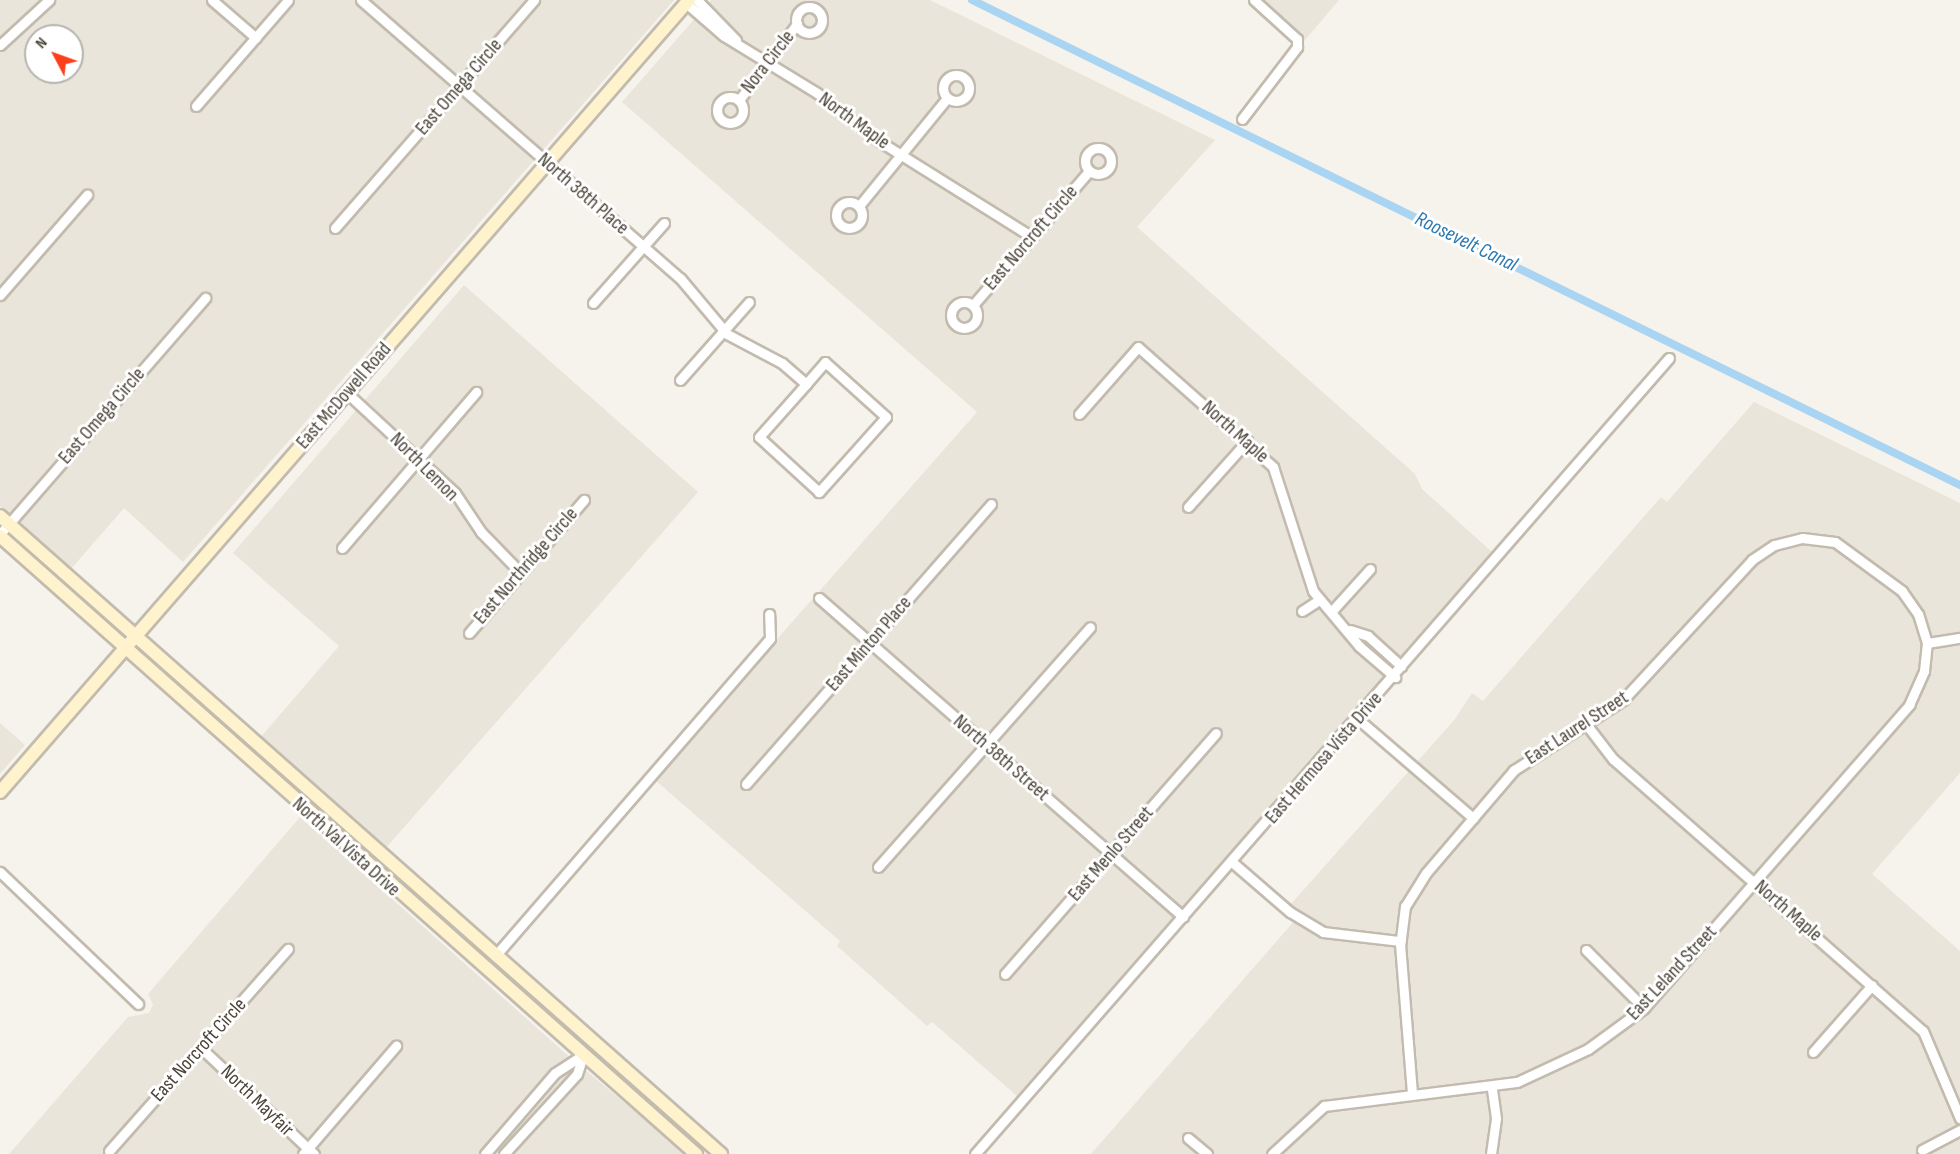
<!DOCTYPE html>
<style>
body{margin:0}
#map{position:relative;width:1960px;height:1154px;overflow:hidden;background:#f6f3ec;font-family:"Sofia Sans Condensed",sans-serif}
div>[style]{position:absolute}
.residential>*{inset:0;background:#eae5da}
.canal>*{height:8px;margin:-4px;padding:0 4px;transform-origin:4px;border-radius:4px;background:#a9d4f2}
.roads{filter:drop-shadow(2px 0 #c2bbae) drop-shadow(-2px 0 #c2bbae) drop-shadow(0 2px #c2bbae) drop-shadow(0 -2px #c2bbae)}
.street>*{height:9px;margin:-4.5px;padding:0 4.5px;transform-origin:4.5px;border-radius:4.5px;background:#fff}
.street>.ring{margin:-4.5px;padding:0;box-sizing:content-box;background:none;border:9px solid #fff;border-radius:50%}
.secondary>*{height:12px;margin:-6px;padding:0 6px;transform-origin:6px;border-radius:6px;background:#fff3cd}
span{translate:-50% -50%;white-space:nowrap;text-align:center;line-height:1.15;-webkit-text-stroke:6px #fff;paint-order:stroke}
.street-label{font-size:20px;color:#4b4439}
.water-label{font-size:21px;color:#2e7ab2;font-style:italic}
.north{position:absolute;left:24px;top:24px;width:60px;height:60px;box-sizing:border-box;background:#fff;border:2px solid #b7b4b0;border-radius:50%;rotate:311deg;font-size:16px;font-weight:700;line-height:24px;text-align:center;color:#4b4439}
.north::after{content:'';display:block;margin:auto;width:21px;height:27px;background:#fc3f1d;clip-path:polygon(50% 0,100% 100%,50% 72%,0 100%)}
</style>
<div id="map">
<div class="residential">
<i style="clip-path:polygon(evenodd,0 0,674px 0,183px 562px,124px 508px,71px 569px,0 506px,0 0,36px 36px,72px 36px,72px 72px,36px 72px,36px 36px)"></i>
<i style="clip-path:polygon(711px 0,930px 0,1215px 140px,1137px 227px,1415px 474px,1422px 489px,1492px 552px,1017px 1096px,932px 1022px,927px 1026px,837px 946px,840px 941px,654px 779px,977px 412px,622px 102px)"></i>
<i style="clip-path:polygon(1248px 0,1339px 0,1300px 46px)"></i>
<i style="clip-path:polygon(464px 285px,698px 492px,385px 849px,260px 738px,339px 646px,233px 553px)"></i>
<i style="clip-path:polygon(1754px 402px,1960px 503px,1960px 773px,1872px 874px,1960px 951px,1960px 1154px,1091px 1154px,1302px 912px,1291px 904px,1455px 719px,1472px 693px,1483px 701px,1661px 497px,1667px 502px)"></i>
<i style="clip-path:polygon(0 723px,25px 745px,0 774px)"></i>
<i style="clip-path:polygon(300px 817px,565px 1053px,686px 1154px,9px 1154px,128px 1017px,149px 1013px,153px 1005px,148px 994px)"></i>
</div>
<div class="canal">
<i style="left:972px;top:0;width:1101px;rotate:26.15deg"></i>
</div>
<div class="roads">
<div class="street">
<i style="left:212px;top:0;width:58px;rotate:40.8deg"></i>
<i style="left:361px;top:0;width:423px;rotate:41.1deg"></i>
<i style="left:680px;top:278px;width:73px;rotate:50deg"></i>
<i style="left:727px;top:334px;width:62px;rotate:27.8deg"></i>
<i style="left:782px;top:363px;width:32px;rotate:41deg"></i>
<i style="left:806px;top:384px;width:29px;rotate:-49deg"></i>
<i style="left:825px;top:362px;width:82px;rotate:42deg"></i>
<i style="left:886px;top:417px;width:101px;rotate:131.8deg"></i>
<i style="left:819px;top:492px;width:81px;rotate:-137.5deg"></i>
<i style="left:759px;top:437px;width:71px;rotate:-48.4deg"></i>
<i style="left:697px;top:0;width:56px;rotate:45.7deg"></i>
<i style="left:686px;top:3px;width:50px;rotate:41deg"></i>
<i style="left:724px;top:36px;width:109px;rotate:31.5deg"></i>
<i style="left:817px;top:93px;width:78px;rotate:37.7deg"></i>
<i style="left:879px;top:141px;width:181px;rotate:32.1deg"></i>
<i class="ring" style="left:796px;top:7px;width:17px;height:17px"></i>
<i style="left:0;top:45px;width:67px;rotate:-42.6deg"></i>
<i class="ring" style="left:943px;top:75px;width:17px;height:17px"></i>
<i class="ring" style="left:717px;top:97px;width:17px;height:17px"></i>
<i style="left:739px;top:100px;width:96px;rotate:-52.7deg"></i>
<i style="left:196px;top:106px;width:140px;rotate:-49deg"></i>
<i style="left:1242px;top:119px;width:91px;rotate:-52.6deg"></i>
<i style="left:1297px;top:47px;width:8px;rotate:-90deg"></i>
<i style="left:1297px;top:39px;width:58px;rotate:-137.8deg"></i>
<i class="ring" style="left:1085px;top:148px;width:17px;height:17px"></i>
<i class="ring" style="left:836px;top:202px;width:17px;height:17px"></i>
<i style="left:859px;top:206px;width:139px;rotate:-50.8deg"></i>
<i style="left:335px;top:228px;width:303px;rotate:-48.9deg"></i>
<i style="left:0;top:295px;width:133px;rotate:-49deg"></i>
<i class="ring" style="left:951px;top:302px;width:17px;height:17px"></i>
<i style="left:593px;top:303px;width:107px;rotate:-48.4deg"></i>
<i style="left:973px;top:305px;width:177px;rotate:-49.1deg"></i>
<i style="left:680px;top:380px;width:104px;rotate:-48.5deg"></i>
<i style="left:347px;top:393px;width:147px;rotate:42.8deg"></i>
<i style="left:455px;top:493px;width:47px;rotate:56.3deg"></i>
<i style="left:481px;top:532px;width:56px;rotate:45.7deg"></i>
<i style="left:1079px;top:414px;width:89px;rotate:-48.6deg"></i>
<i style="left:1138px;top:347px;width:181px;rotate:41.6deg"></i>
<i style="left:1273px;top:467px;width:130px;rotate:72.1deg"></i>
<i style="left:1313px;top:591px;width:72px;rotate:50.1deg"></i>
<i style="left:1359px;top:646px;width:48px;rotate:40.7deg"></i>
<i style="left:1188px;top:507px;width:89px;rotate:-48.2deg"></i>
<i style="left:0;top:534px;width:313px;rotate:-49deg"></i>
<i style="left:342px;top:548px;width:206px;rotate:-49.3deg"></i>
<i style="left:819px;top:598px;width:484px;rotate:41.2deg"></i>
<i style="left:1302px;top:611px;width:20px;rotate:-33deg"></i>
<i style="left:1331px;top:612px;width:58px;rotate:-47.8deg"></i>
<i style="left:1350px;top:630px;width:19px;rotate:18deg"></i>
<i style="left:1368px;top:636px;width:45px;rotate:42.3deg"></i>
<i style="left:469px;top:633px;width:176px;rotate:-49.2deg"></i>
<i style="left:1927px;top:643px;width:33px;rotate:-9deg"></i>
<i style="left:1358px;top:719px;width:152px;rotate:40.7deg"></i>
<i style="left:1586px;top:724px;width:44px;rotate:52.4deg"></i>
<i style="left:1613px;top:759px;width:412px;rotate:41.3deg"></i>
<i style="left:1923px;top:1031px;width:95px;rotate:67deg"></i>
<i style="left:746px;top:784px;width:372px;rotate:-48.8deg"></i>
<i style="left:1232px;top:862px;width:77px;rotate:40.8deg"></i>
<i style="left:1290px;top:912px;width:39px;rotate:31deg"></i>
<i style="left:1323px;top:932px;width:78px;rotate:6.7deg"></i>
<i style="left:878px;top:867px;width:320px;rotate:-48.5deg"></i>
<i style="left:0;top:872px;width:191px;rotate:43.7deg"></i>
<i style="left:1586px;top:950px;width:82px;rotate:45deg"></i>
<i style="left:495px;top:956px;width:420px;rotate:-49.1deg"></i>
<i style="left:770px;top:638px;width:24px;rotate:-92deg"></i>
<i style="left:1005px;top:974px;width:320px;rotate:-48.8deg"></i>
<i style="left:201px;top:1048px;width:155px;rotate:43.2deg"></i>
<i style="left:1813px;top:1052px;width:89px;rotate:-48.6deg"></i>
<i style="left:1188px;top:1138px;width:25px;rotate:40deg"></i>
<i style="left:1922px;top:1150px;width:43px;rotate:-27.8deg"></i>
<i style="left:109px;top:1151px;width:270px;rotate:-48.5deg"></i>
<i style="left:303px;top:1154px;width:143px;rotate:-49.3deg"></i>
<i style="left:485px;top:1154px;width:107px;rotate:-49.2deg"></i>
<i style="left:555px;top:1073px;width:33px;rotate:-33deg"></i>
<i style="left:504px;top:1154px;width:108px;rotate:-47.6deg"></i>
<i style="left:577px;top:1074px;width:20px;rotate:-72deg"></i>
<i style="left:975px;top:1154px;width:1056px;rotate:-48.92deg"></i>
<i style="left:1272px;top:1154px;width:71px;rotate:-42.7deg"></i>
<i style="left:1324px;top:1106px;width:194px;rotate:-7.1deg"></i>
<i style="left:1517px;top:1082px;width:78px;rotate:-24.9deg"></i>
<i style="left:1588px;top:1049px;width:69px;rotate:-36.2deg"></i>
<i style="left:1644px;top:1008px;width:403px;rotate:-48.8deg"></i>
<i style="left:1909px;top:705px;width:37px;rotate:-66deg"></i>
<i style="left:1924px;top:671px;width:28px;rotate:-84deg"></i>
<i style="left:1927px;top:643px;width:30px;rotate:-107deg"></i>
<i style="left:1918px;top:614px;width:28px;rotate:-125deg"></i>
<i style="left:1902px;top:591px;width:83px;rotate:-143.8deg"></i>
<i style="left:1835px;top:542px;width:33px;rotate:-173deg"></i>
<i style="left:1802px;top:538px;width:29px;rotate:166deg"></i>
<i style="left:1774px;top:545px;width:27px;rotate:146deg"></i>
<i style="left:1752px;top:560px;width:190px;rotate:132.7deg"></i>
<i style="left:1623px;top:700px;width:130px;rotate:147.3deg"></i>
<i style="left:1514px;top:770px;width:135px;rotate:130.5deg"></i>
<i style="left:1426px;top:873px;width:39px;rotate:122deg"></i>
<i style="left:1405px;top:906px;width:38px;rotate:97deg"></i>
<i style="left:1400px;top:944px;width:150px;rotate:85.4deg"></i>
<i style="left:1491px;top:1154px;width:36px;rotate:-82deg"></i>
<i style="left:1496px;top:1118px;width:30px;rotate:-98deg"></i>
</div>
<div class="secondary">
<i style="left:0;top:516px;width:963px;rotate:41.51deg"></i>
<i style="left:0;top:536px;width:931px;rotate:41.6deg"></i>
<i style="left:0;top:792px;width:1050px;rotate:-48.98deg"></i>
</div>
</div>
<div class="street-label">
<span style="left:768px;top:62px;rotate:-52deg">Nora Circle</span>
<span style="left:459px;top:87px;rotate:-49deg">East Omega Circle</span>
<span style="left:854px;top:121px;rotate:36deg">North Maple</span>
<span style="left:583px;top:194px;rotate:41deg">North 38th Place</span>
<span style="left:1031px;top:238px;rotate:-49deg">East Norcroft Circle</span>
<span style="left:344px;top:396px;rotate:-49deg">East McDowell Road</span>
<span style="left:102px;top:416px;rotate:-49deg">East Omega Circle</span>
<span style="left:1235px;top:432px;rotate:42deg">North Maple</span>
<span style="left:424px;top:467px;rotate:45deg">North Lemon</span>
<span style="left:526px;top:566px;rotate:-49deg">East Northridge Circle</span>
<span style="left:869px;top:644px;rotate:-49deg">East Minton Place</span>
<span style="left:1577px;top:728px;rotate:-33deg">East Laurel Street</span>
<span style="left:1001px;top:758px;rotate:41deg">North 38th Street</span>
<span style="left:1324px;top:758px;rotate:-49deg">East Hermosa Vista Drive</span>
<span style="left:346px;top:847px;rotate:42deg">North Val Vista Drive</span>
<span style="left:1111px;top:854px;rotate:-49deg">East Menlo Street</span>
<span style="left:1788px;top:911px;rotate:41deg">North Maple</span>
<span style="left:1672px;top:973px;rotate:-47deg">East Leland Street</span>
<span style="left:199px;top:1050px;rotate:-48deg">East Norcroft Circle</span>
<span style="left:257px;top:1101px;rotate:44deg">North Mayfair</span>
</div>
<div class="water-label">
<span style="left:1466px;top:242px;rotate:26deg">Roosevelt Canal</span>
</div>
<div class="north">N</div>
</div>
